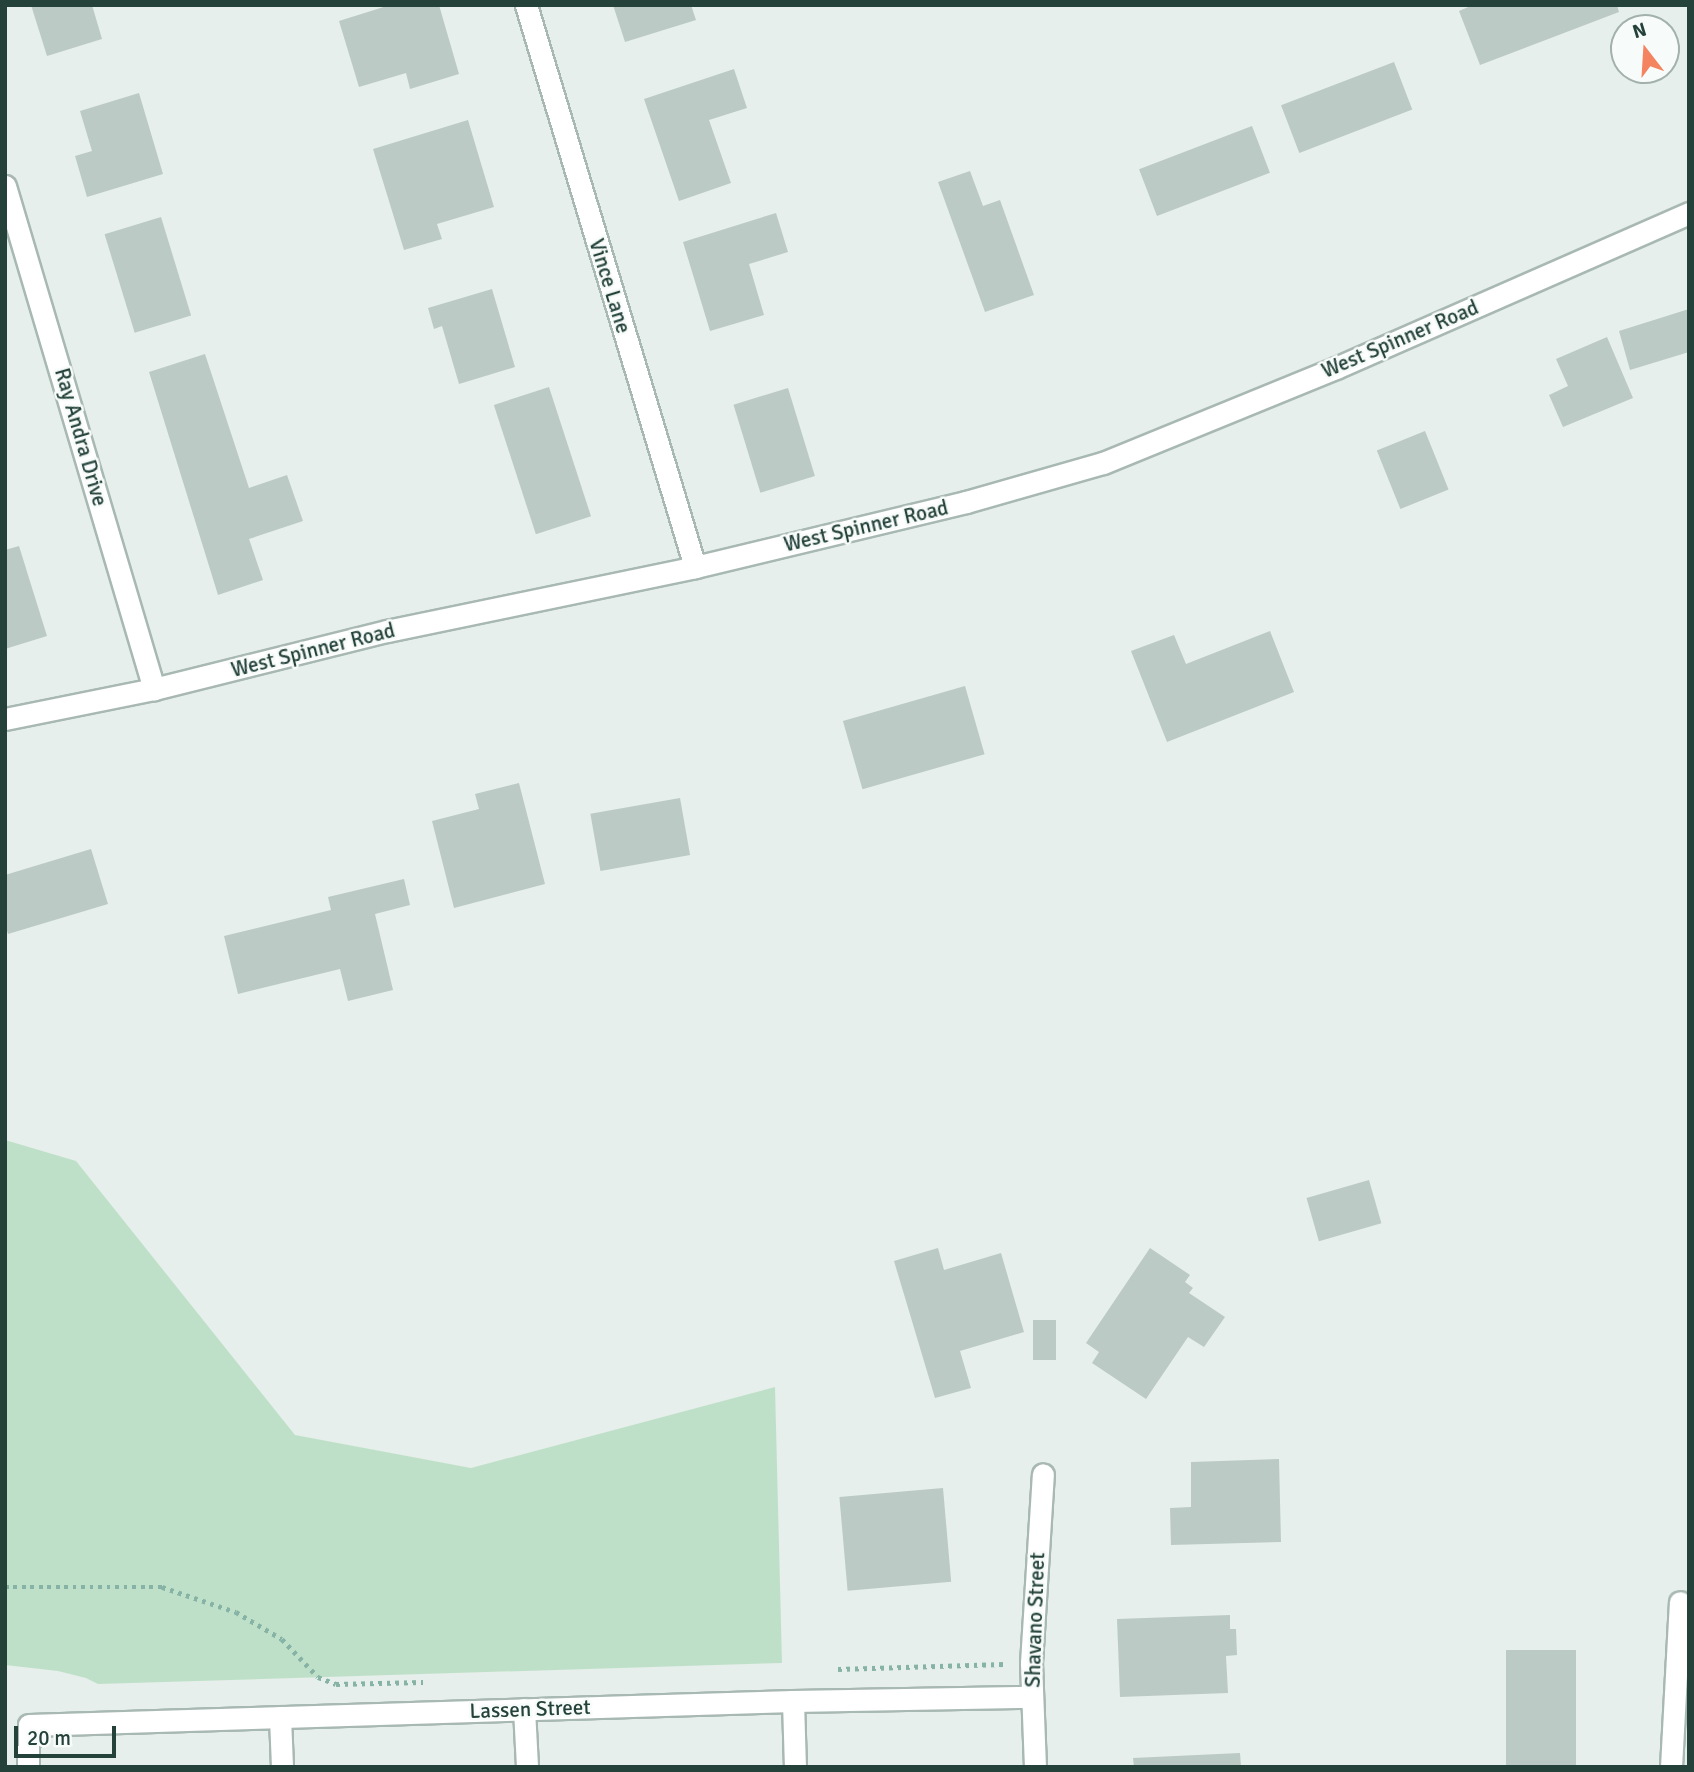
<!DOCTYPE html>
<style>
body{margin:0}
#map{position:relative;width:1694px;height:1772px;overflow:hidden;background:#e6efeb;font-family:Signika,sans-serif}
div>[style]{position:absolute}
.green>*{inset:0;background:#bfe0c8}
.building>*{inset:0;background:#bbcac4;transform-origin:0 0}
.path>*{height:4.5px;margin-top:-2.25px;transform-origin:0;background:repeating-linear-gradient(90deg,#86b3a5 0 3.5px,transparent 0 8.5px)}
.roads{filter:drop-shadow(2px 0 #a8b8b2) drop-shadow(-2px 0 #a8b8b2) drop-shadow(0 2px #a8b8b2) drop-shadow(0 -2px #a8b8b2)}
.minor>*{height:21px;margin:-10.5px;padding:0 10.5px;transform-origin:10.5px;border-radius:10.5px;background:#fff}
span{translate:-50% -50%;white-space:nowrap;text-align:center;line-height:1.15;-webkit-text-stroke:5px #f7fbf9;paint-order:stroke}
.street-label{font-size:21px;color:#24423a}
.frame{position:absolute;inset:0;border:7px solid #24423a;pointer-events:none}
.north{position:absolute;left:1610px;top:14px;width:70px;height:70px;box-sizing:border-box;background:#f7fbf9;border:2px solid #a3b1ad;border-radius:50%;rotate:343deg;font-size:19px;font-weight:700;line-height:28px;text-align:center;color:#24423a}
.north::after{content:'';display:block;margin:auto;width:24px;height:32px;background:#f4845f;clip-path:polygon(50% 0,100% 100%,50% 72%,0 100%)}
.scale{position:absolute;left:14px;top:1726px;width:102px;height:32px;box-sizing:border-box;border:4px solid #24423a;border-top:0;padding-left:9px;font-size:21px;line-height:24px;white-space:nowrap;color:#24423a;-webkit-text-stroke:5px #f7fbf9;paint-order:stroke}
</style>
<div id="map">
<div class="green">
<i style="clip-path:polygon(5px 1140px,76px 1161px,295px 1435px,471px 1468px,775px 1387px,782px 1663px,98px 1684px,86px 1678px,58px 1671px,5px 1665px)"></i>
</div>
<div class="building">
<i style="clip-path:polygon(31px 5px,92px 5px,102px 39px,47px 56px)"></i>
<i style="clip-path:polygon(390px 5px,439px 5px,459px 74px,410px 89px,406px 73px,359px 87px,339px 21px)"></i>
<i style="clip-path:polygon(613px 5px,691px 5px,696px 20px,625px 42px)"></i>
<i style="clip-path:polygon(1473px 5px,1617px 5px,1619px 12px,1480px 65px,1459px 11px)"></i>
<i style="left:1394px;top:62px;width:51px;height:121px;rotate:69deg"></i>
<i style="clip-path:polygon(734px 69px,747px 108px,709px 120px,731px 183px,679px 201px,644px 99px)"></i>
<i style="clip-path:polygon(139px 93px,163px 174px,87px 197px,75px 156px,92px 151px,80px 111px)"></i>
<i style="clip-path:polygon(468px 120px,494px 207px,437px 224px,442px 239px,404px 250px,373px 149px)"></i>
<i style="left:1252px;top:126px;width:50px;height:121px;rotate:69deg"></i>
<i style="clip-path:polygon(970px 171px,983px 206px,1000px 200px,1034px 295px,985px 312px,938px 182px)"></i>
<i style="clip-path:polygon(776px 213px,788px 252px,749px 264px,764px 315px,710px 331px,683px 242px)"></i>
<i style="left:161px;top:217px;width:103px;height:59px;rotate:73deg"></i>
<i style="clip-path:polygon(492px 289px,515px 367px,459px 384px,442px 326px,434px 329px,428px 308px)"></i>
<i style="clip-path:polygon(1689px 309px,1689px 352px,1630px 370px,1619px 331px)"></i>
<i style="clip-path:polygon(1607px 337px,1633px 398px,1563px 427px,1549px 395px,1568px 386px,1556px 359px)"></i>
<i style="clip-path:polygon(205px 354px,249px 488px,287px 475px,303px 521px,249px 539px,263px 580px,218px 595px,149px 372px)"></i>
<i style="left:549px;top:387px;width:136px;height:58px;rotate:72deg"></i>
<i style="left:788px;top:388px;width:92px;height:57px;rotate:73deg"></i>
<i style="left:1425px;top:431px;width:63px;height:52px;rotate:68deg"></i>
<i style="clip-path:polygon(19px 546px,47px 636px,5px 649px,5px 550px)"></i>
<i style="clip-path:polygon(1270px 631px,1294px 692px,1167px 742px,1131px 651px,1174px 635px,1186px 664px)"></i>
<i style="left:965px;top:686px;width:71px;height:127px;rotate:74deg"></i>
<i style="clip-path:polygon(519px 783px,545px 884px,454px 908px,432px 821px,479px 809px,475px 794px)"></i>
<i style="left:680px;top:798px;width:58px;height:91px;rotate:80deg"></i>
<i style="clip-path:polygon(91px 849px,108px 904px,8px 934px,5px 924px,5px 875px)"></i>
<i style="clip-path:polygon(404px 879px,410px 905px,375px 914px,393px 990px,348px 1001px,340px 969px,238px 994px,224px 936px,331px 910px,328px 897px)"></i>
<i style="left:1369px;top:1180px;width:45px;height:65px;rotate:74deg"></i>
<i style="clip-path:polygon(938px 1248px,944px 1270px,1001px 1253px,1024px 1332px,960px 1351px,971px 1388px,935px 1398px,894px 1261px)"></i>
<i style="clip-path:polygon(1150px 1248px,1190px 1275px,1185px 1282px,1193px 1288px,1189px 1293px,1225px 1317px,1204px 1347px,1188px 1337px,1146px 1399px,1092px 1363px,1099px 1352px,1086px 1343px)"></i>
<i style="left:1033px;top:1320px;width:23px;height:40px"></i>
<i style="clip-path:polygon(1279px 1459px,1281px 1542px,1171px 1545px,1170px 1508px,1191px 1507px,1191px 1462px)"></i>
<i style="left:943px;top:1488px;width:94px;height:104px;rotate:85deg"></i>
<i style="clip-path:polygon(1230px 1615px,1230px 1629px,1236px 1629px,1237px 1655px,1226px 1656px,1228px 1693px,1120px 1697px,1117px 1619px)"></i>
<i style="left:1506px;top:1650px;width:70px;height:117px"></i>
<i style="clip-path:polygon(1240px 1753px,1241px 1767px,1134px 1767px,1133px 1758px)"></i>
</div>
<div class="path">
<i style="left:5px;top:1587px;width:157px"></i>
<i style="left:162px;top:1587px;width:78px;rotate:18.7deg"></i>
<i style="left:236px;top:1612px;width:53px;rotate:30.4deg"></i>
<i style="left:282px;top:1639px;width:52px;rotate:46.5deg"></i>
<i style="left:318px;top:1677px;width:19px;rotate:21deg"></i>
<i style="left:336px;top:1684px;width:87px;rotate:-1.3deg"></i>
<i style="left:838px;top:1669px;width:166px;rotate:-1.7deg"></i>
</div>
<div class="roads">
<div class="minor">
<i style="left:526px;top:5px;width:587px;rotate:73.26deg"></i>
<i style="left:5px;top:186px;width:525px;rotate:73.5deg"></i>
<i style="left:5px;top:719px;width:152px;rotate:-11.4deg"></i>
<i style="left:154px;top:689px;width:240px;rotate:-14deg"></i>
<i style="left:387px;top:631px;width:315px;rotate:-11.7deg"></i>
<i style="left:695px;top:567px;width:279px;rotate:-13.5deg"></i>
<i style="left:966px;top:502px;width:142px;rotate:-15.9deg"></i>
<i style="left:1103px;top:463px;width:252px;rotate:-22.2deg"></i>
<i style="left:1336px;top:368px;width:386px;rotate:-23.7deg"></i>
<i style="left:793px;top:1701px;width:66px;rotate:88.3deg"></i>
<i style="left:524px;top:1709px;width:58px;rotate:87deg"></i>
<i style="left:280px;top:1717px;width:50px;rotate:87.7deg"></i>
<i style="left:28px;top:1767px;width:42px;rotate:-88.6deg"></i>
<i style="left:29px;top:1725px;width:764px;rotate:-1.8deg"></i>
<i style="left:793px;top:1701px;width:239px;rotate:-1deg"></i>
<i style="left:1035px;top:1767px;width:104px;rotate:-92.2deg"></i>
<i style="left:1031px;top:1663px;width:189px;rotate:-86.4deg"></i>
<i style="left:1671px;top:1767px;width:165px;rotate:-86.9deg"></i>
</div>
</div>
<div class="street-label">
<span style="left:610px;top:286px;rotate:73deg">Vince Lane</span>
<span style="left:1400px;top:339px;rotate:-23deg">West Spinner Road</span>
<span style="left:81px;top:437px;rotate:74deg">Ray Andra Drive</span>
<span style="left:866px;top:526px;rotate:-13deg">West Spinner Road</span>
<span style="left:313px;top:650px;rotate:-14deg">West Spinner Road</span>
<span style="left:1035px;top:1620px;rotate:-88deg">Shavano Street</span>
<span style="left:530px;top:1709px;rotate:-2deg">Lassen Street</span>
</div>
<div class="frame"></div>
<div class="north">N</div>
<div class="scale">20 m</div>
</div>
